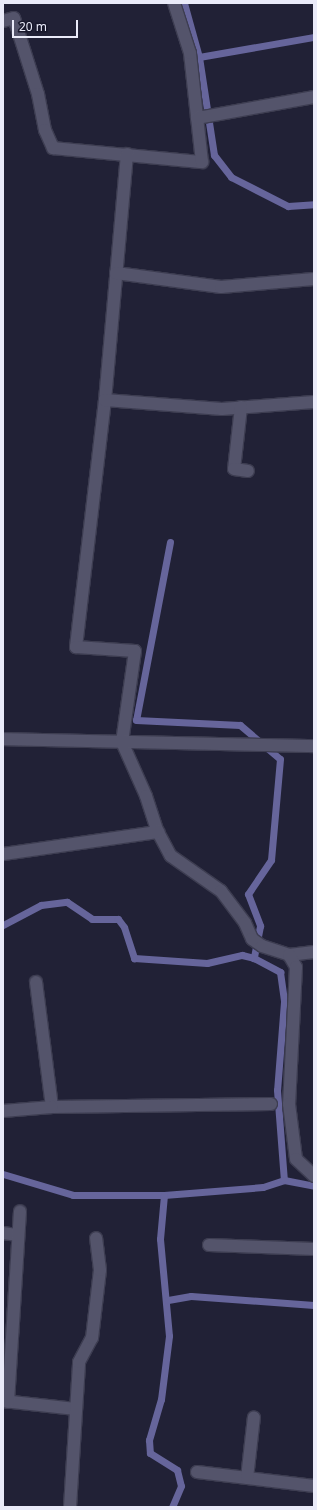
<!DOCTYPE html>
<style>
body{margin:0}
#map{position:relative;width:317px;height:1510px;overflow:hidden;background:#212136;font-family:"Noto Sans",sans-serif}
div>[style]{position:absolute}
.stream>*{height:7px;margin:-3.5px;padding:0 3.5px;transform-origin:3.5px;border-radius:3.5px;background:#66659b}
.roads{filter:drop-shadow(1px 0 #3d3d51) drop-shadow(-1px 0 #3d3d51) drop-shadow(0 1px #3d3d51) drop-shadow(0 -1px #3d3d51)}
.street>*{height:12px;margin:-6px;padding:0 6px;transform-origin:6px;border-radius:6px;background:#54546b}
span{translate:-50% -50%;white-space:nowrap;text-align:center;line-height:1.15;-webkit-text-stroke:3px #18182c;paint-order:stroke}
.frame{position:absolute;inset:0;border:4px solid #eaebf9;pointer-events:none}
.scale{position:absolute;left:12px;top:20px;width:66px;height:18px;box-sizing:border-box;border:2px solid #eaebf9;border-top:0;padding-left:5px;font-size:12px;line-height:14px;white-space:nowrap;color:#eaebf9;-webkit-text-stroke:3px #18182c;paint-order:stroke}
</style>
<div id="map">
<div class="stream">
<i style="left:184px;top:3px;width:56px;rotate:74.5deg"></i>
<i style="left:199px;top:57px;width:99px;rotate:81.3deg"></i>
<i style="left:214px;top:155px;width:28px;rotate:52deg"></i>
<i style="left:231px;top:177px;width:64px;rotate:27deg"></i>
<i style="left:288px;top:206px;width:26px;rotate:-4deg"></i>
<i style="left:199px;top:57px;width:117px;rotate:-9.9deg"></i>
<i style="left:170px;top:542px;width:181px;rotate:100.8deg"></i>
<i style="left:136px;top:720px;width:104px;rotate:2.8deg"></i>
<i style="left:240px;top:725px;width:52px;rotate:40.4deg"></i>
<i style="left:280px;top:759px;width:101px;rotate:95.1deg"></i>
<i style="left:271px;top:860px;width:41px;rotate:124.1deg"></i>
<i style="left:248px;top:894px;width:34px;rotate:69deg"></i>
<i style="left:260px;top:926px;width:33px;rotate:101deg"></i>
<i style="left:254px;top:958px;width:30px;rotate:28deg"></i>
<i style="left:280px;top:972px;width:30px;rotate:82deg"></i>
<i style="left:284px;top:1002px;width:88px;rotate:94.5deg"></i>
<i style="left:277px;top:1090px;width:90px;rotate:85.6deg"></i>
<i style="left:3px;top:925px;width:43px;rotate:-27.8deg"></i>
<i style="left:41px;top:905px;width:26px;rotate:-7deg"></i>
<i style="left:67px;top:902px;width:30px;rotate:34deg"></i>
<i style="left:92px;top:919px;width:26px"></i>
<i style="left:118px;top:919px;width:10px;rotate:53deg"></i>
<i style="left:124px;top:927px;width:33px;rotate:72deg"></i>
<i style="left:134px;top:958px;width:73px;rotate:3.9deg"></i>
<i style="left:207px;top:963px;width:36px;rotate:-13deg"></i>
<i style="left:242px;top:955px;width:12px;rotate:14deg"></i>
<i style="left:3px;top:1174px;width:73px;rotate:16.7deg"></i>
<i style="left:73px;top:1195px;width:91px"></i>
<i style="left:164px;top:1195px;width:99px;rotate:-4.6deg"></i>
<i style="left:263px;top:1187px;width:22px;rotate:-18deg"></i>
<i style="left:284px;top:1180px;width:31px;rotate:11deg"></i>
<i style="left:164px;top:1195px;width:44px;rotate:95.2deg"></i>
<i style="left:160px;top:1239px;width:97px;rotate:84.7deg"></i>
<i style="left:169px;top:1336px;width:64px;rotate:97.2deg"></i>
<i style="left:161px;top:1399px;width:43px;rotate:106.3deg"></i>
<i style="left:149px;top:1440px;width:13px;rotate:86deg"></i>
<i style="left:150px;top:1453px;width:32px;rotate:32deg"></i>
<i style="left:177px;top:1470px;width:16px;rotate:76deg"></i>
<i style="left:181px;top:1486px;width:23px;rotate:113deg"></i>
<i style="left:168px;top:1300px;width:23px;rotate:-10deg"></i>
<i style="left:191px;top:1296px;width:123px;rotate:4.2deg"></i>
</div>
<div class="roads">
<div class="street">
<i style="left:3px;top:21px;width:11px;rotate:-15deg"></i>
<i style="left:14px;top:18px;width:80px;rotate:72.5deg"></i>
<i style="left:38px;top:94px;width:37px;rotate:79deg"></i>
<i style="left:45px;top:130px;width:20px;rotate:66deg"></i>
<i style="left:53px;top:148px;width:150px;rotate:5.4deg"></i>
<i style="left:202px;top:162px;width:110px;rotate:-96.3deg"></i>
<i style="left:190px;top:53px;width:52px;rotate:-107.7deg"></i>
<i style="left:197px;top:118px;width:119px;rotate:-10.2deg"></i>
<i style="left:127px;top:154px;width:247px;rotate:95.1deg"></i>
<i style="left:105px;top:400px;width:249px;rotate:96.7deg"></i>
<i style="left:76px;top:647px;width:59px;rotate:3.9deg"></i>
<i style="left:135px;top:651px;width:92px;rotate:98.1deg"></i>
<i style="left:122px;top:742px;width:59px;rotate:66deg"></i>
<i style="left:146px;top:796px;width:38px;rotate:72deg"></i>
<i style="left:158px;top:832px;width:27px;rotate:62deg"></i>
<i style="left:171px;top:856px;width:61px;rotate:35deg"></i>
<i style="left:221px;top:891px;width:40px;rotate:53deg"></i>
<i style="left:245px;top:923px;width:17px;rotate:66deg"></i>
<i style="left:252px;top:939px;width:12px;rotate:35deg"></i>
<i style="left:262px;top:946px;width:28px;rotate:18deg"></i>
<i style="left:289px;top:955px;width:25px;rotate:-7deg"></i>
<i style="left:116px;top:273px;width:106px;rotate:7.6deg"></i>
<i style="left:221px;top:287px;width:93px;rotate:-4.9deg"></i>
<i style="left:105px;top:400px;width:117px;rotate:4.4deg"></i>
<i style="left:222px;top:409px;width:92px;rotate:-4.4deg"></i>
<i style="left:241px;top:407px;width:62px;rotate:96.4deg"></i>
<i style="left:234px;top:469px;width:14px;rotate:8deg"></i>
<i style="left:3px;top:739px;width:311px;rotate:1.3deg"></i>
<i style="left:3px;top:854px;width:157px;rotate:-8.1deg"></i>
<i style="left:289px;top:955px;width:14px;rotate:60deg"></i>
<i style="left:296px;top:967px;width:137px;rotate:92.9deg"></i>
<i style="left:289px;top:1104px;width:55px;rotate:82.7deg"></i>
<i style="left:296px;top:1159px;width:25px;rotate:43deg"></i>
<i style="left:36px;top:982px;width:126px;rotate:82.7deg"></i>
<i style="left:52px;top:1107px;width:219px;rotate:-0.8deg"></i>
<i style="left:3px;top:1111px;width:49px;rotate:-4.7deg"></i>
<i style="left:3px;top:1233px;width:15px;rotate:8deg"></i>
<i style="left:209px;top:1245px;width:105px;rotate:2.2deg"></i>
<i style="left:3px;top:1401px;width:73px;rotate:6.3deg"></i>
<i style="left:8px;top:1402px;width:191px;rotate:-86.4deg"></i>
<i style="left:197px;top:1472px;width:118px;rotate:6.8deg"></i>
<i style="left:247px;top:1478px;width:61px;rotate:-83.5deg"></i>
<i style="left:70px;top:1507px;width:145px;rotate:-86.4deg"></i>
<i style="left:79px;top:1362px;width:27px;rotate:-62deg"></i>
<i style="left:92px;top:1338px;width:68px;rotate:-83.3deg"></i>
<i style="left:100px;top:1270px;width:32px;rotate:-97deg"></i>
</div>
</div>
<div class="frame"></div>
<div class="scale">20 m</div>
</div>
